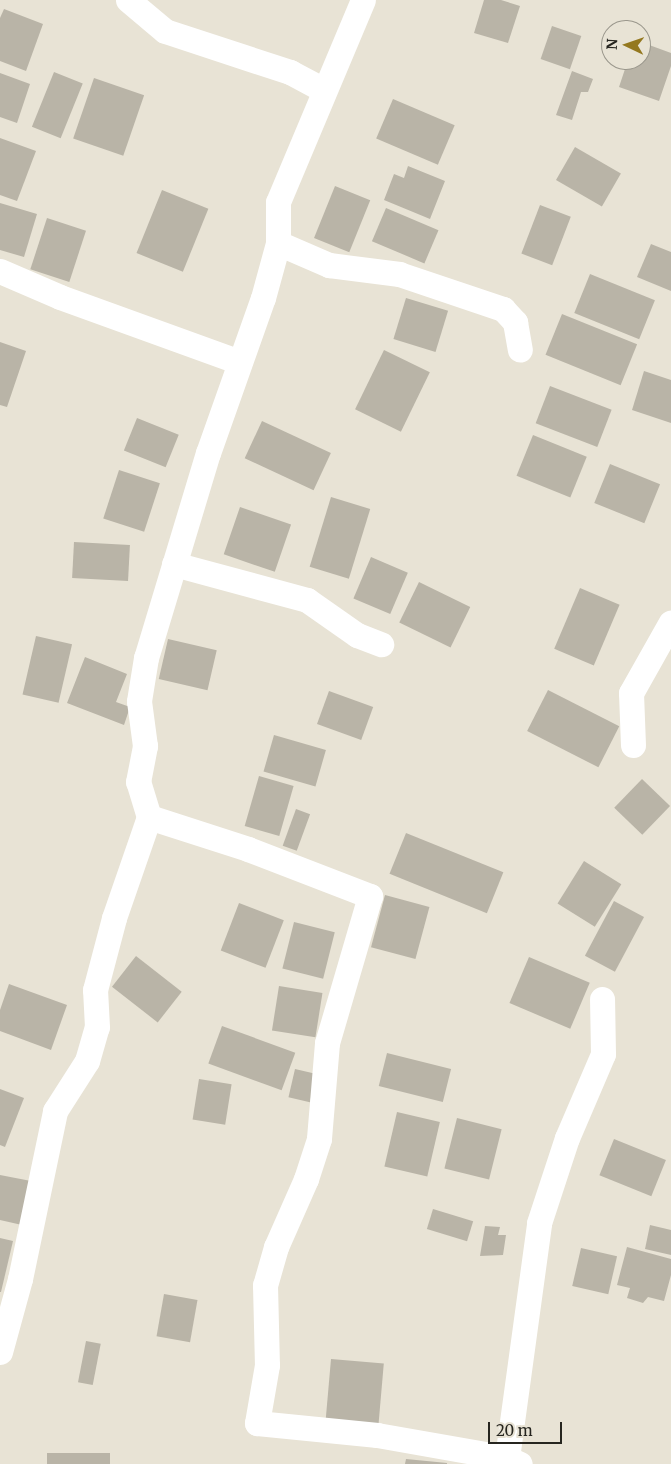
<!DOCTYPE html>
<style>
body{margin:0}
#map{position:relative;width:671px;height:1464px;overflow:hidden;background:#e8e3d5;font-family:Merriweather,serif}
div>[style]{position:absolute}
.building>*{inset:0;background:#b9b4a7;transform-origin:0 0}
.minor>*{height:25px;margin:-12.5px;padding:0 12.5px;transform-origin:12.5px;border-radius:12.5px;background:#fff}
span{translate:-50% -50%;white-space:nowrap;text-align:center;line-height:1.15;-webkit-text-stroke:4.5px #e8e3d5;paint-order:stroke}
.north{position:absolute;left:601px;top:20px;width:50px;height:50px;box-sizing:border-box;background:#e8e3d5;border:1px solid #9a978c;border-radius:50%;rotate:273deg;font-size:14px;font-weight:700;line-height:20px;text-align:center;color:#26251f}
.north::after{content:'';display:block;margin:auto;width:18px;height:22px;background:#94781f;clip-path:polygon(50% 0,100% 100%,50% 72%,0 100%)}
.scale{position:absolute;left:488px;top:1422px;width:74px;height:22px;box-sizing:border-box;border:2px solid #26251f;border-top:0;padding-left:6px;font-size:15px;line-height:18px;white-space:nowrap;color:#26251f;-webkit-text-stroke:4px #e8e3d5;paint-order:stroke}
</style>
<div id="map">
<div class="building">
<i style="clip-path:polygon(484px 0,501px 0,520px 6px,508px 43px,474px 33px)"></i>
<i style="clip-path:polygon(4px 9px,43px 24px,26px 71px,0 61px,0 18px)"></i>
<i style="left:552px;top:26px;width:31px;height:35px;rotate:19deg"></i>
<i style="clip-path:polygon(641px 42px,671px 53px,671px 66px,659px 101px,619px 87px,628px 60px,641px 60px)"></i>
<i style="clip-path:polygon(572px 71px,593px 79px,588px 92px,581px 92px,572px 120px,556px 115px)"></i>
<i style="left:54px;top:72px;width:31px;height:59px;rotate:22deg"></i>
<i style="clip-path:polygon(0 73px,30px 84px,17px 123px,0 117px)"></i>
<i style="left:94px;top:78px;width:53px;height:64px;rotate:19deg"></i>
<i style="left:393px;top:99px;width:67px;height:43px;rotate:23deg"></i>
<i style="clip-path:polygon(0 138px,36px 151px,17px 201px,0 195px)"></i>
<i style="left:575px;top:147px;width:53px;height:38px;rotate:30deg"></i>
<i style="clip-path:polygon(408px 166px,445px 181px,430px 219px,384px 200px,394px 174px,404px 178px)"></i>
<i style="left:335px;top:186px;width:38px;height:56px;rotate:22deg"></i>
<i style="left:162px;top:190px;width:50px;height:68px;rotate:22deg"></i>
<i style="clip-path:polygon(0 203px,37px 214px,24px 257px,0 250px)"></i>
<i style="left:540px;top:205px;width:33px;height:52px;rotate:21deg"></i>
<i style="left:386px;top:208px;width:57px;height:36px;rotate:23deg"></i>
<i style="left:47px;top:218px;width:41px;height:54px;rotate:18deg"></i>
<i style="clip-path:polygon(651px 244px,671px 252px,671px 291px,637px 277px)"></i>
<i style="left:590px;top:274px;width:70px;height:42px;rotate:22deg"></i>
<i style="left:406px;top:298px;width:44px;height:43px;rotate:17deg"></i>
<i style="left:562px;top:314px;width:81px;height:44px;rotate:22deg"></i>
<i style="clip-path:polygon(0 342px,26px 351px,7px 407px,0 405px)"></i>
<i style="left:384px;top:350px;width:51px;height:66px;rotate:26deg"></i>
<i style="clip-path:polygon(644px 371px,671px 380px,671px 423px,632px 410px)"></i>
<i style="left:550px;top:386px;width:66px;height:40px;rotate:21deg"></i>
<i style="left:137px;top:418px;width:45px;height:35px;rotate:22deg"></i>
<i style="left:262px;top:421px;width:76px;height:41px;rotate:25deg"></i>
<i style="left:533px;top:435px;width:58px;height:44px;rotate:22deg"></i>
<i style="left:610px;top:464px;width:54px;height:42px;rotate:22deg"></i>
<i style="left:119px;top:470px;width:43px;height:51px;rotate:18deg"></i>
<i style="left:331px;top:497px;width:41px;height:73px;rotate:17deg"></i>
<i style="left:240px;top:507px;width:54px;height:50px;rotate:19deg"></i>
<i style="left:74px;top:542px;width:56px;height:36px;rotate:3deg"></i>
<i style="left:371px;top:557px;width:40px;height:45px;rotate:23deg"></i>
<i style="left:419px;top:582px;width:57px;height:45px;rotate:26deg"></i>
<i style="left:580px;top:588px;width:43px;height:66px;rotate:23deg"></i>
<i style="left:36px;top:636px;width:37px;height:60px;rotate:13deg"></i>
<i style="left:168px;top:639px;width:50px;height:41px;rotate:13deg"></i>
<i style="clip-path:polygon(85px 657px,127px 674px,116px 702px,130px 707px,124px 725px,67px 703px)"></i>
<i style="left:548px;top:690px;width:80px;height:46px;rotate:27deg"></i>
<i style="left:329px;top:691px;width:47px;height:35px;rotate:20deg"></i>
<i style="left:274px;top:735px;width:54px;height:38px;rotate:16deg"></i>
<i style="left:259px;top:776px;width:36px;height:52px;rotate:16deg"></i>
<i style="left:642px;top:779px;width:39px;height:40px;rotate:44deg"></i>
<i style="left:296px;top:809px;width:15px;height:39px;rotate:20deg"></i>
<i style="left:406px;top:833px;width:105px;height:44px;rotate:22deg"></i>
<i style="left:584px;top:861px;width:44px;height:50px;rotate:32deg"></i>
<i style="left:385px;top:895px;width:46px;height:54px;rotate:15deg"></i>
<i style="left:614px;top:901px;width:34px;height:62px;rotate:28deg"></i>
<i style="left:239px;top:903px;width:48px;height:51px;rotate:21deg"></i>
<i style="left:294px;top:922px;width:42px;height:48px;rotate:14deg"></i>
<i style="left:136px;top:956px;width:58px;height:39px;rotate:38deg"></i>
<i style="left:529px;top:957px;width:66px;height:50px;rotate:23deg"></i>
<i style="clip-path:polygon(9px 984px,67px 1005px,51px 1050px,0 1031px,0 1010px)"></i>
<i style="left:279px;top:986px;width:44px;height:45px;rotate:9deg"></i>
<i style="left:222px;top:1026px;width:78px;height:40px;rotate:20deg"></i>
<i style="left:387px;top:1053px;width:66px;height:34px;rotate:14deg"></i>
<i style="left:295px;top:1069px;width:22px;height:29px;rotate:13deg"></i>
<i style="left:199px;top:1079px;width:33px;height:41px;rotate:9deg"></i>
<i style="clip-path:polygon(0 1089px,24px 1098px,5px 1147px,0 1145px)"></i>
<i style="left:397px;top:1112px;width:44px;height:56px;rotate:13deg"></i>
<i style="left:457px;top:1118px;width:46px;height:52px;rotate:14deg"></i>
<i style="left:614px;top:1139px;width:56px;height:39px;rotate:22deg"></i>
<i style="clip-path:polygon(0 1175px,31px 1181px,22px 1225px,0 1220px)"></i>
<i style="left:433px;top:1209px;width:42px;height:21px;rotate:17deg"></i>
<i style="clip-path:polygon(650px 1225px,671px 1230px,671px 1255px,645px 1249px)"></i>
<i style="clip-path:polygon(485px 1226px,500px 1227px,498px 1235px,506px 1235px,503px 1255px,480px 1256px)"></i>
<i style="clip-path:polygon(0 1238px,13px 1241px,1px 1292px,0 1292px)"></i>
<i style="clip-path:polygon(627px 1247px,671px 1259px,671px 1275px,664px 1301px,648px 1297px,643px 1303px,627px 1298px,630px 1288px,617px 1285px)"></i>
<i style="left:581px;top:1248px;width:37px;height:39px;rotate:13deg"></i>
<i style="left:164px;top:1294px;width:34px;height:43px;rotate:10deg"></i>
<i style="left:86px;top:1341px;width:15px;height:42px;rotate:11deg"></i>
<i style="left:331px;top:1359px;width:53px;height:64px;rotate:5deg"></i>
<i style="left:47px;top:1453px;width:63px;height:11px"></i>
<i style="clip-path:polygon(406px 1459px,447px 1463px,447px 1464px,405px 1464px)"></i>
</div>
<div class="minor">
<i style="left:128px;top:0;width:48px;rotate:40deg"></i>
<i style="left:165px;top:31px;width:132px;rotate:18.2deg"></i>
<i style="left:290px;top:72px;width:38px;rotate:28deg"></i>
<i style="left:278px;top:243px;width:56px;rotate:23.3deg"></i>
<i style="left:329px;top:265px;width:71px;rotate:7.3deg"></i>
<i style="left:399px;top:274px;width:110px;rotate:18.6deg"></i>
<i style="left:503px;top:309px;width:18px;rotate:47deg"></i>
<i style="left:515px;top:322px;width:28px;rotate:80deg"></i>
<i style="left:0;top:271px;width:65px;rotate:23.4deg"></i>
<i style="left:60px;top:297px;width:191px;rotate:19.9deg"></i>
<i style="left:174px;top:564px;width:138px;rotate:15.1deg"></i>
<i style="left:307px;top:600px;width:61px;rotate:35deg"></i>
<i style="left:357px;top:635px;width:26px;rotate:21deg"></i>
<i style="left:633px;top:745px;width:52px;rotate:-92.2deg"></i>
<i style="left:631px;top:693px;width:81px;rotate:-60.6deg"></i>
<i style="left:149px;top:817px;width:104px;rotate:17.9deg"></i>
<i style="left:248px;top:849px;width:131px;rotate:21.1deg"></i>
<i style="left:370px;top:896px;width:153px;rotate:106.3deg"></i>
<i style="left:327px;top:1043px;width:96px;rotate:94.8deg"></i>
<i style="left:319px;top:1139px;width:42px;rotate:108deg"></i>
<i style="left:306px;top:1179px;width:74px;rotate:113.8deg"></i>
<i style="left:276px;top:1247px;width:40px;rotate:106deg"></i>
<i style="left:265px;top:1285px;width:80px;rotate:88.6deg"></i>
<i style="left:267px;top:1365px;width:59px;rotate:99.8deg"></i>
<i style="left:257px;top:1423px;width:121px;rotate:5.7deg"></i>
<i style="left:377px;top:1435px;width:132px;rotate:10deg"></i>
<i style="left:507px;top:1458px;width:14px;rotate:25deg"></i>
<i style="left:0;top:1352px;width:76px;rotate:-74.7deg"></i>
<i style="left:20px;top:1279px;width:172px;rotate:-78.2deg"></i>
<i style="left:55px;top:1111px;width:59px;rotate:-57.4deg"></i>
<i style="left:87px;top:1061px;width:35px;rotate:-74deg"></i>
<i style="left:97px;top:1027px;width:37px;rotate:-93deg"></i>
<i style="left:95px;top:990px;width:74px;rotate:-75.2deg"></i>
<i style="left:114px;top:918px;width:107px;rotate:-70.9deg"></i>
<i style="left:149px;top:817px;width:37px;rotate:-107deg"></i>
<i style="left:138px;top:782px;width:37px;rotate:-79deg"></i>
<i style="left:145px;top:746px;width:45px;rotate:-97.6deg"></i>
<i style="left:139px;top:701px;width:44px;rotate:-80.8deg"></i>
<i style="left:146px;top:658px;width:214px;rotate:-73.2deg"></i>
<i style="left:208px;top:453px;width:164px;rotate:-70.5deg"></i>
<i style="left:263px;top:298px;width:57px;rotate:-74.7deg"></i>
<i style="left:278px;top:243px;width:41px;rotate:-90deg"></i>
<i style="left:278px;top:202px;width:219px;rotate:-67.2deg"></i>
<i style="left:507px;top:1458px;width:237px;rotate:-82.2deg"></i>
<i style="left:539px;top:1223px;width:89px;rotate:-71.8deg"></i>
<i style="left:567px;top:1138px;width:91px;rotate:-66.8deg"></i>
<i style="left:603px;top:1054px;width:55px;rotate:-91deg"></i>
</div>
<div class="north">N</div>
<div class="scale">20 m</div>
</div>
